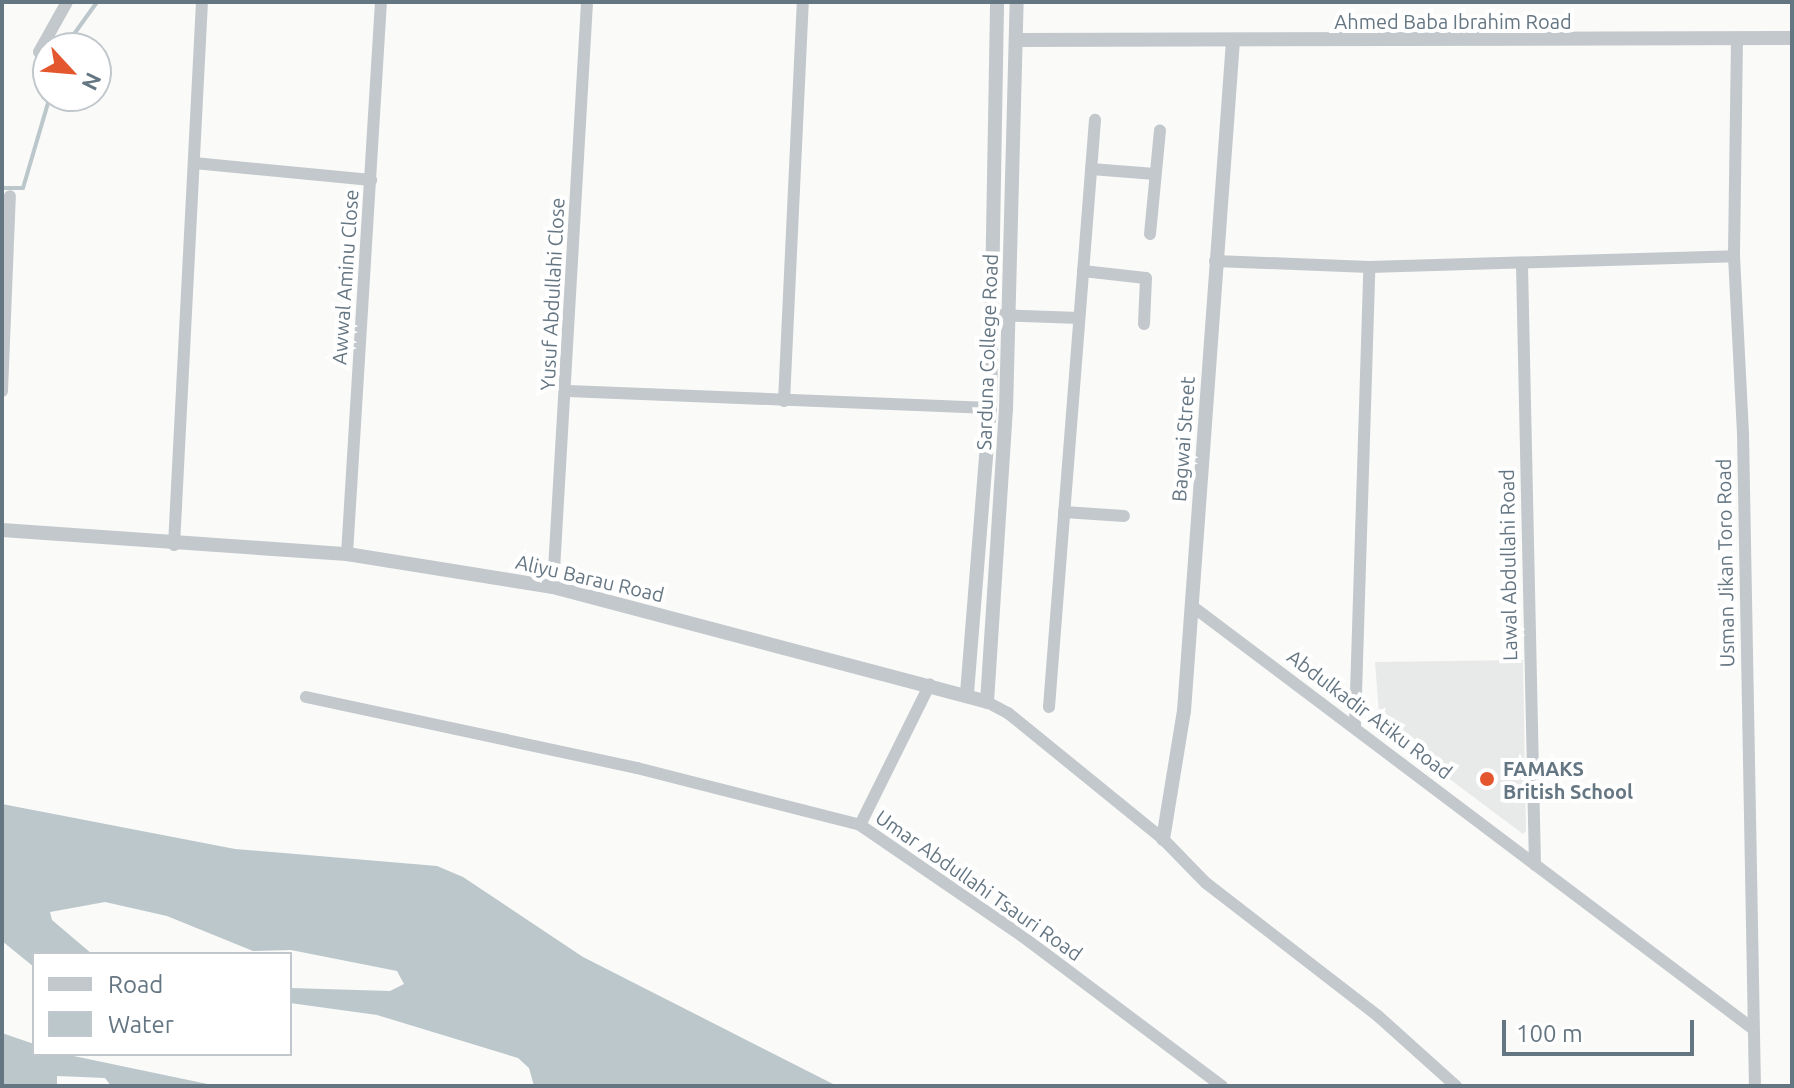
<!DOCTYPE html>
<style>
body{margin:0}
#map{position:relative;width:1794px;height:1088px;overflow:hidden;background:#fafaf8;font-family:Ubuntu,sans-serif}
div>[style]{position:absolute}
.built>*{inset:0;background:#e8e9e9}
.water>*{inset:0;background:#bbc7cb}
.stream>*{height:4px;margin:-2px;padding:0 2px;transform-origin:2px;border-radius:2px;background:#bbc7cb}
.minor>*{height:12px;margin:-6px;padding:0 6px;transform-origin:6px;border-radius:6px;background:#c3c8cc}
.tertiary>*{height:14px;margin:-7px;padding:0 7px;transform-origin:7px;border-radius:7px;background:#c3c8cc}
.dots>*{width:22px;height:22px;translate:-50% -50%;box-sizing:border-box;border:4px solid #fff;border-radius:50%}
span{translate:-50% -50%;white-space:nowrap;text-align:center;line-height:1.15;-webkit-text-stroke:8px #fff;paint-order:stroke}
.street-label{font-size:20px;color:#657683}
.poi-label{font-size:20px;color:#657683;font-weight:700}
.left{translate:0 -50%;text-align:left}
.frame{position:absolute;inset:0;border:4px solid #657683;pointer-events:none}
.legend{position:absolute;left:32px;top:952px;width:260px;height:104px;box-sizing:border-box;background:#fff;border:2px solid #c1c8cd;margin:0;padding:10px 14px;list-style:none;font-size:24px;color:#657683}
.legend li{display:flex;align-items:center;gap:16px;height:40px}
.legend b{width:40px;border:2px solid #c1c8cd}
.north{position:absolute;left:32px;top:32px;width:80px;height:80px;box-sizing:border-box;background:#fff;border:2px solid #c1c8cd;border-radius:50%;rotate:116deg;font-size:22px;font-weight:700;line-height:32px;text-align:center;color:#657683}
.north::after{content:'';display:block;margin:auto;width:28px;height:36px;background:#e4572e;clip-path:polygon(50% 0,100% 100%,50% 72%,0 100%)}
.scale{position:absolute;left:1502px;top:1020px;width:192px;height:36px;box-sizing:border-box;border:4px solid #657683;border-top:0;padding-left:10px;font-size:24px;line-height:28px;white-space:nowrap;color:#657683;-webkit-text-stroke:6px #fff;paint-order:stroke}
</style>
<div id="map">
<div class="built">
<i style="clip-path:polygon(1523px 660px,1526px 831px,1523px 834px,1380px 727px,1375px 662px)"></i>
</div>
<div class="water">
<i style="clip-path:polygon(2px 804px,235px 849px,437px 866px,463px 877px,583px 957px,837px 1086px,534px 1086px,529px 1068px,518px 1058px,377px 1015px,290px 1003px,290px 988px,390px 991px,404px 984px,397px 971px,291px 950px,253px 951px,167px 916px,105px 902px,50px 912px,52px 920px,92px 954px,34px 954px,34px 967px,2px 941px)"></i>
<i style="clip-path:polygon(2px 1033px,34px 1044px,34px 1054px,64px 1054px,217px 1086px,111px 1086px,105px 1078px,57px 1076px,57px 1086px,2px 1086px)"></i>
</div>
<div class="stream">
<i style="left:64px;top:48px;width:57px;rotate:-54.3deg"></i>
<i style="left:2px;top:188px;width:21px"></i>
<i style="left:23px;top:188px;width:96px;rotate:-73.6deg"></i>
</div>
<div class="minor">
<i style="left:1737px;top:39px;width:217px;rotate:90.8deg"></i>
<i style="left:1734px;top:256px;width:178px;rotate:87.1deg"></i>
<i style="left:1743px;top:434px;width:652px;rotate:88.95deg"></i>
<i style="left:39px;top:52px;width:57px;rotate:-60.8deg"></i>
<i style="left:194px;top:163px;width:178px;rotate:5.5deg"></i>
<i style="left:1091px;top:169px;width:64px;rotate:4.5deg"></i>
<i style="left:1150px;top:234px;width:104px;rotate:-84.5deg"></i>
<i style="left:1215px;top:261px;width:154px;rotate:2.2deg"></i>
<i style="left:1369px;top:267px;width:365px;rotate:-1.7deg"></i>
<i style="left:1522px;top:265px;width:600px;rotate:88.76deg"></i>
<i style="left:1083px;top:271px;width:63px;rotate:6.3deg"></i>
<i style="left:1146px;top:278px;width:46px;rotate:92.5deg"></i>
<i style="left:993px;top:315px;width:86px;rotate:2deg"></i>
<i style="left:2px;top:391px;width:195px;rotate:-87.7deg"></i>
<i style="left:568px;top:391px;width:422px;rotate:2.3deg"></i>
<i style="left:784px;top:401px;width:399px;rotate:-87.3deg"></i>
<i style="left:1064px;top:512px;width:60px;rotate:3.8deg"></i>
<i style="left:174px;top:545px;width:544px;rotate:-87.05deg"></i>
<i style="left:347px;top:554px;width:553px;rotate:-86.48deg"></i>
<i style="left:553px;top:587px;width:586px;rotate:-86.67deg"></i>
<i style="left:1192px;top:606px;width:701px;rotate:37deg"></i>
<i style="left:306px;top:697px;width:339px;rotate:12.1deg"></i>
<i style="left:637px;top:768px;width:230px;rotate:14.3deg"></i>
<i style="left:860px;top:825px;width:196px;rotate:34.4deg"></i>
<i style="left:1022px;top:936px;width:250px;rotate:36.9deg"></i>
<i style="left:987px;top:702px;width:24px;rotate:28deg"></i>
<i style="left:1008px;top:713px;width:200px;rotate:39.1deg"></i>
<i style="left:1163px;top:839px;width:62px;rotate:45.7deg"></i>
<i style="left:1206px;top:883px;width:217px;rotate:37.7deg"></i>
<i style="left:1378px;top:1016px;width:105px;rotate:41.9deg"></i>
<i style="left:1049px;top:707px;width:589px;rotate:-85.52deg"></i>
<i style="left:1355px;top:725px;width:458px;rotate:-88.2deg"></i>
<i style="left:860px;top:825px;width:157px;rotate:-63.6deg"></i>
</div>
<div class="tertiary">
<i style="left:1017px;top:40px;width:775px;rotate:-0.15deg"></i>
<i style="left:2px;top:530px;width:346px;rotate:4deg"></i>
<i style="left:347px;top:554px;width:209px;rotate:9.1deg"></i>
<i style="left:553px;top:587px;width:449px;rotate:14.8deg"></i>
<i style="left:987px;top:702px;width:294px;rotate:-86.3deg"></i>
<i style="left:1006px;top:409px;width:407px;rotate:-88.5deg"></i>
<i style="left:967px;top:693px;width:286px;rotate:-85.4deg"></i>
<i style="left:990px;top:408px;width:406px;rotate:-89deg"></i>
<i style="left:1163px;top:839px;width:130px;rotate:-80.7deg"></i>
<i style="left:1184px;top:711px;width:673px;rotate:-85.82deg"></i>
</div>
<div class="dots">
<i style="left:1487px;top:779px;background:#e4572e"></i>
</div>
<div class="street-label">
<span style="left:1453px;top:21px">Ahmed Baba Ibrahim Road</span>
<span style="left:345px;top:277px;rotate:-86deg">Awwal Aminu Close</span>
<span style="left:552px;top:294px;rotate:-87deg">Yusuf Abdullahi Close</span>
<span style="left:987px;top:352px;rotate:-88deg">Sarduna College Road</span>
<span style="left:1183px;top:439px;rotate:-86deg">Bagwai Street</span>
<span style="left:1725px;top:563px;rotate:-91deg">Usman Jikan Toro Road</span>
<span style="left:1508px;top:565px;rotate:-91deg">Lawal Abdullahi Road</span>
<span style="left:590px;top:578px;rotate:13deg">Aliyu Barau Road</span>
<span style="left:1370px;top:714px;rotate:37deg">Abdulkadir Atiku Road</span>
<span style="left:979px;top:885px;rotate:35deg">Umar Abdullahi Tsauri Road</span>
</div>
<div class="poi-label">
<span class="left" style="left:1503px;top:780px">FAMAKS<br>British School</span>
</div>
<div class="frame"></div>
<ul class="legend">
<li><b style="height:10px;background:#c3c8cc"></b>Road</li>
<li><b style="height:22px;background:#bbc7cb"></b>Water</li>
</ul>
<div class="north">N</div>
<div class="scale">100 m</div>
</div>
